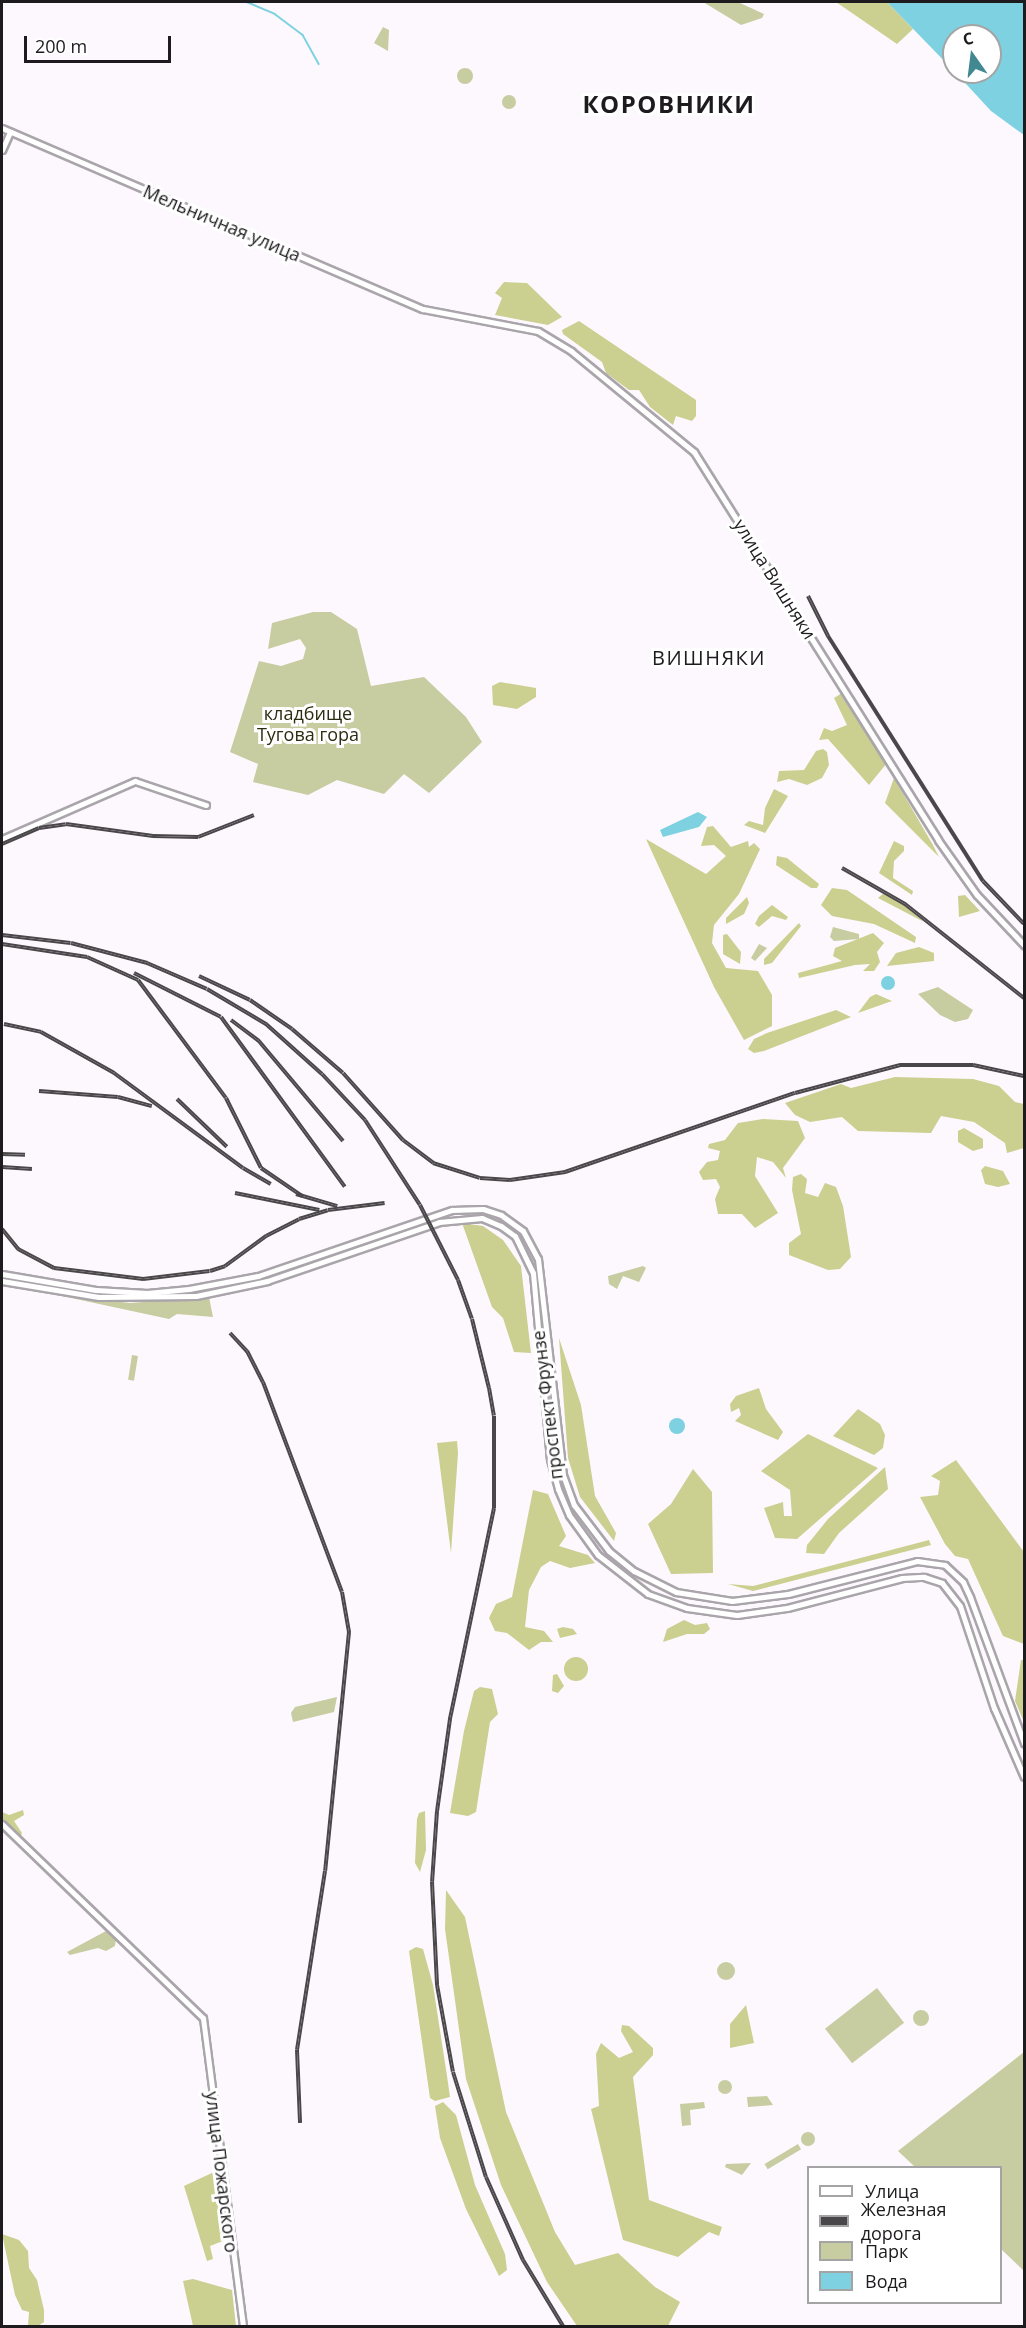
<!DOCTYPE html>
<meta charset="utf-8">
<style>
body{margin:0}
#map{position:relative;width:1026px;height:2328px;overflow:hidden;background:#fdf8fe;font-family:"Open Sans",sans-serif}
div>[style]{position:absolute}
.green>*{inset:0;background:#c8cca1;transform-origin:0 0}
.round{border-radius:50%}
.forest>*{inset:0;background:#cbcf8f}
.water>*{inset:0;background:#7dd1e0}
.stream>*{height:1.5px;margin:-0.75px;padding:0 0.75px;transform-origin:0.75px;border-radius:0.75px;background:#7dd1e0}
.roads{filter:drop-shadow(2px 0 #aaa5ab) drop-shadow(-2px 0 #aaa5ab) drop-shadow(0 2px #aaa5ab) drop-shadow(0 -2px #aaa5ab)}
.secondary>*{height:5px;margin:-2.5px;padding:0 2.5px;transform-origin:2.5px;border-radius:2.5px;background:#fff}
.rail>*{height:4px;margin-top:-2px;transform-origin:0;background:repeating-linear-gradient(90deg,#fff 0 4.5px,#4a474a 0 9px);box-sizing:border-box;border-block:2px solid #4a474a}
span{translate:-50% -50%;white-space:nowrap;text-align:center;line-height:1.15;-webkit-text-stroke:6px #fff;paint-order:stroke}
.street-label{font-size:18px;color:#1d1b1d}
.park-label{font-size:18px;color:#2c2d10}
.neighbourhood-label{font-size:20px;color:#1d1b1d;letter-spacing:1.5px}
.district-label{font-size:24px;color:#1d1b1d;font-weight:700;letter-spacing:1.5px}
.frame{position:absolute;inset:0;border:3px solid #1d1b1d;pointer-events:none}
.legend{position:absolute;left:807px;top:2166px;width:195px;height:138px;box-sizing:border-box;background:#fff;border:2px solid #a5a4a5;margin:0;padding:8px 10px;list-style:none;font-size:18px;color:#1d1b1d}
.legend li{display:flex;align-items:center;gap:12px;height:30px}
.legend b{width:30px;border:2px solid #a5a4a5}
.north{position:absolute;left:942px;top:24px;width:60px;height:60px;box-sizing:border-box;background:#fff;border:2px solid #a5a4a5;border-radius:50%;rotate:346deg;font-size:16px;font-weight:700;line-height:24px;text-align:center;color:#1d1b1d}
.north::after{content:'';display:block;margin:auto;width:21px;height:27px;background:#428892;clip-path:polygon(50% 0,100% 100%,50% 72%,0 100%)}
.scale{position:absolute;left:24px;top:36px;width:147px;height:27px;box-sizing:border-box;border:3px solid #1d1b1d;border-top:0;padding-left:8px;font-size:18px;line-height:21px;white-space:nowrap;color:#1d1b1d;-webkit-text-stroke:4px #fff;paint-order:stroke}
</style>
<div id="map">
<div class="green">
<i style="clip-path:polygon(703px 2px,740px 3px,764px 14px,762px 18px,741px 25px)"></i>
<i style="clip-path:polygon(383px 27px,389px 30px,388px 51px,374px 43px)"></i>
<i class="round" style="left:457px;top:68px;width:16px;height:16px"></i>
<i class="round" style="left:502px;top:95px;width:14px;height:14px"></i>
<i style="clip-path:polygon(313px 612px,331px 612px,357px 629px,371px 686px,424px 677px,466px 717px,482px 742px,429px 793px,404px 774px,384px 794px,337px 780px,308px 795px,253px 782px,258px 764px,230px 752px,259px 661px,281px 666px,303px 659px,306px 648px,300px 639px,268px 649px,272px 623px)"></i>
<i style="clip-path:polygon(833px 927px,859px 934px,859px 939px,834px 941px,830px 937px)"></i>
<i style="clip-path:polygon(759px 944px,767px 948px,755px 961px,751px 958px)"></i>
<i style="clip-path:polygon(938px 987px,973px 1010px,968px 1019px,955px 1022px,940px 1015px,918px 994px)"></i>
<i style="clip-path:polygon(643px 1266px,646px 1268px,639px 1282px,623px 1276px,617px 1289px,609px 1284px,608px 1276px)"></i>
<i style="clip-path:polygon(48px 1293px,130px 1303px,209px 1297px,213px 1317px,177px 1314px,169px 1319px)"></i>
<i style="left:132px;top:1355px;width:6px;height:25px;rotate:9deg"></i>
<i style="clip-path:polygon(337px 1697px,334px 1712px,293px 1722px,291px 1713px,295px 1707px)"></i>
<i style="clip-path:polygon(106px 1931px,116px 1939px,115px 1946px,106px 1951px,98px 1948px,70px 1955px,67px 1952px)"></i>
<i class="round" style="left:717px;top:1962px;width:18px;height:18px"></i>
<i style="left:877px;top:1988px;width:44px;height:66px;rotate:52deg"></i>
<i class="round" style="left:913px;top:2010px;width:16px;height:16px"></i>
<i style="clip-path:polygon(1024px 2052px,1024px 2271px,1001px 2249px,1000px 2168px,915px 2167px,898px 2151px)"></i>
<i class="round" style="left:718px;top:2080px;width:14px;height:14px"></i>
<i style="clip-path:polygon(767px 2096px,773px 2105px,748px 2107px,747px 2097px)"></i>
<i style="clip-path:polygon(704px 2102px,705px 2108px,690px 2110px,691px 2125px,682px 2126px,680px 2104px)"></i>
<i class="round" style="left:801px;top:2132px;width:14px;height:14px"></i>
<i style="left:798px;top:2144px;width:6px;height:39px;rotate:59deg"></i>
<i style="clip-path:polygon(751px 2163px,742px 2175px,725px 2167px,726px 2164px)"></i>
</div>
<div class="forest">
<i style="clip-path:polygon(836px 2px,887px 2px,913px 29px,897px 44px)"></i>
<i style="clip-path:polygon(504px 282px,527px 283px,562px 317px,548px 325px,495px 315px,502px 298px,495px 293px)"></i>
<i style="clip-path:polygon(579px 321px,696px 400px,696px 416px,692px 421px,676px 416px,673px 425px,650px 407px,639px 390px,629px 390px,606px 373px,602px 362px,563px 334px,562px 330px)"></i>
<i style="clip-path:polygon(500px 682px,536px 688px,536px 697px,517px 709px,493px 705px,492px 686px)"></i>
<i style="clip-path:polygon(842px 693px,887px 763px,869px 785px,828px 739px,819px 740px,824px 728px,832px 731px,847px 725px,834px 698px)"></i>
<i style="clip-path:polygon(823px 749px,827px 752px,829px 765px,822px 778px,807px 785px,789px 779px,777px 782px,779px 771px,804px 770px,816px 751px)"></i>
<i style="clip-path:polygon(894px 778px,933px 845px,939px 857px,885px 803px)"></i>
<i style="clip-path:polygon(774px 789px,788px 796px,765px 833px,744px 825px,749px 821px,763px 825px,765px 808px)"></i>
<i style="clip-path:polygon(713px 826px,731px 847px,748px 841px,749px 847px,754px 843px,760px 849px,739px 894px,714px 925px,712px 943px,726px 968px,758px 971px,772px 995px,772px 1026px,744px 1040px,714px 987px,646px 839px,706px 874px,726px 856px,714px 845px,701px 846px,707px 827px)"></i>
<i style="clip-path:polygon(894px 841px,904px 846px,904px 851px,894px 861px,893px 878px,913px 891px,912px 895px,879px 873px)"></i>
<i style="clip-path:polygon(777px 856px,787px 858px,819px 884px,817px 888px,811px 888px,776px 865px)"></i>
<i style="clip-path:polygon(832px 888px,847px 890px,916px 937px,915px 943px,874px 924px,832px 916px,821px 905px)"></i>
<i style="clip-path:polygon(884px 893px,904px 905px,924px 922px,878px 898px)"></i>
<i style="clip-path:polygon(965px 895px,980px 911px,959px 917px,958px 896px)"></i>
<i style="clip-path:polygon(747px 897px,749px 903px,744px 914px,726px 924px,726px 918px)"></i>
<i style="clip-path:polygon(772px 905px,788px 917px,786px 920px,772px 916px,759px 927px,755px 924px,759px 916px)"></i>
<i style="clip-path:polygon(799px 923px,801px 926px,772px 963px,764px 965px,764px 959px)"></i>
<i style="clip-path:polygon(873px 933px,884px 943px,877px 952px,880px 962px,874px 971px,863px 971px,870px 964px,855px 965px,799px 978px,798px 973px,842px 961px,833px 956px,835px 948px)"></i>
<i style="clip-path:polygon(727px 934px,741px 952px,740px 964px,723px 954px,723px 935px)"></i>
<i style="clip-path:polygon(919px 947px,934px 953px,934px 961px,887px 966px,896px 953px)"></i>
<i style="clip-path:polygon(876px 994px,892px 1001px,858px 1013px,870px 997px)"></i>
<i style="clip-path:polygon(836px 1010px,851px 1017px,764px 1051px,754px 1053px,748px 1049px,754px 1039px,767px 1033px)"></i>
<i style="clip-path:polygon(895px 1077px,973px 1079px,999px 1086px,1015px 1102px,1024px 1104px,1024px 1148px,1007px 1153px,1005px 1143px,974px 1122px,941px 1116px,931px 1133px,858px 1131px,842px 1117px,810px 1122px,795px 1115px,785px 1103px,841px 1084px,851px 1088px)"></i>
<i style="clip-path:polygon(763px 1119px,798px 1121px,805px 1138px,783px 1168px,786px 1178px,773px 1162px,757px 1157px,755px 1176px,778px 1213px,755px 1228px,742px 1214px,718px 1214px,715px 1199px,720px 1187px,716px 1179px,703px 1180px,699px 1172px,707px 1162px,718px 1160px,720px 1151px,708px 1148px,709px 1144px,725px 1140px,738px 1123px)"></i>
<i style="clip-path:polygon(964px 1128px,983px 1139px,983px 1148px,973px 1151px,958px 1142px,958px 1131px)"></i>
<i style="clip-path:polygon(985px 1166px,1003px 1171px,1010px 1184px,998px 1187px,985px 1184px,981px 1170px)"></i>
<i style="clip-path:polygon(801px 1174px,807px 1179px,805px 1193px,818px 1197px,825px 1183px,836px 1187px,843px 1206px,851px 1257px,840px 1269px,828px 1270px,789px 1255px,789px 1243px,801px 1234px,792px 1190px,793px 1177px)"></i>
<i style="clip-path:polygon(462px 1223px,483px 1226px,503px 1240px,521px 1266px,531px 1353px,514px 1352px,503px 1318px,492px 1307px)"></i>
<i style="clip-path:polygon(559px 1338px,581px 1405px,595px 1496px,616px 1533px,614px 1541px,580px 1497px,568px 1458px)"></i>
<i style="clip-path:polygon(759px 1388px,766px 1409px,783px 1432px,778px 1440px,735px 1421px,741px 1415px,739px 1408px,731px 1412px,730px 1404px,736px 1396px)"></i>
<i style="clip-path:polygon(858px 1409px,880px 1424px,885px 1435px,883px 1448px,874px 1455px,833px 1436px)"></i>
<i style="clip-path:polygon(808px 1434px,878px 1468px,797px 1539px,775px 1538px,764px 1508px,783px 1502px,784px 1516px,792px 1516px,790px 1490px,761px 1471px)"></i>
<i style="clip-path:polygon(457px 1441px,458px 1453px,451px 1553px,437px 1443px)"></i>
<i style="clip-path:polygon(956px 1460px,1024px 1552px,1024px 1644px,1003px 1636px,968px 1559px,955px 1556px,945px 1544px,920px 1497px,938px 1495px,940px 1481px,931px 1476px)"></i>
<i style="clip-path:polygon(885px 1467px,888px 1489px,839px 1533px,824px 1554px,806px 1553px,807px 1545px,828px 1519px)"></i>
<i style="clip-path:polygon(693px 1469px,712px 1492px,713px 1573px,671px 1574px,648px 1524px,671px 1504px)"></i>
<i style="clip-path:polygon(533px 1490px,548px 1494px,566px 1536px,559px 1546px,588px 1555px,595px 1563px,570px 1568px,550px 1561px,541px 1567px,529px 1590px,525px 1627px,544px 1631px,553px 1642px,541px 1642px,529px 1650px,507px 1633px,495px 1631px,489px 1618px,496px 1604px,512px 1597px)"></i>
<i style="clip-path:polygon(929px 1540px,931px 1545px,753px 1591px,728px 1584px,753px 1586px)"></i>
<i style="clip-path:polygon(684px 1620px,695px 1625px,707px 1623px,710px 1629px,704px 1634px,687px 1634px,663px 1642px,667px 1629px)"></i>
<i style="clip-path:polygon(563px 1627px,573px 1629px,577px 1634px,560px 1638px,557px 1629px)"></i>
<i class="round" style="left:564px;top:1657px;width:24px;height:24px"></i>
<i style="clip-path:polygon(1021px 1660px,1024px 1660px,1024px 1722px,1015px 1701px)"></i>
<i style="clip-path:polygon(557px 1674px,564px 1686px,558px 1693px,552px 1691px,553px 1675px)"></i>
<i style="clip-path:polygon(480px 1687px,492px 1689px,498px 1714px,490px 1722px,476px 1812px,468px 1816px,450px 1813px,464px 1731px,474px 1691px)"></i>
<i style="clip-path:polygon(23px 1810px,24px 1815px,14px 1821px,22px 1833px,20px 1838px,2px 1820px,2px 1812px,9px 1815px)"></i>
<i style="clip-path:polygon(425px 1811px,426px 1850px,420px 1872px,415px 1863px,417px 1819px,419px 1813px)"></i>
<i style="clip-path:polygon(446px 1890px,465px 1917px,506px 2112px,555px 2232px,575px 2265px,618px 2253px,655px 2287px,680px 2302px,668px 2326px,577px 2326px,547px 2282px,501px 2185px,466px 2079px,445px 1929px)"></i>
<i style="clip-path:polygon(416px 1947px,423px 1949px,433px 1985px,447px 2076px,450px 2097px,435px 2101px,430px 2098px,409px 1951px)"></i>
<i style="clip-path:polygon(746px 2005px,754px 2043px,730px 2048px,730px 2024px)"></i>
<i style="clip-path:polygon(622px 2025px,629px 2026px,653px 2048px,653px 2055px,633px 2077px,649px 2200px,722px 2227px,719px 2236px,709px 2232px,678px 2257px,623px 2240px,591px 2109px,599px 2106px,596px 2054px,601px 2043px,619px 2058px,633px 2052px,621px 2031px)"></i>
<i style="clip-path:polygon(443px 2102px,456px 2115px,475px 2185px,505px 2254px,507px 2270px,499px 2276px,466px 2209px,440px 2138px,435px 2106px)"></i>
<i style="clip-path:polygon(214px 2172px,223px 2241px,210px 2246px,213px 2259px,207px 2261px,184px 2186px)"></i>
<i style="clip-path:polygon(2px 2234px,19px 2240px,28px 2251px,29px 2268px,37px 2280px,44px 2310px,44px 2322px,38px 2326px,28px 2326px,29px 2312px,22px 2310px,15px 2295px)"></i>
<i style="clip-path:polygon(193px 2279px,232px 2290px,236px 2326px,193px 2326px,183px 2281px)"></i>
</div>
<div class="water">
<i style="clip-path:polygon(887px 2px,1024px 2px,1024px 135px,991px 111px,955px 72px,990px 72px,990px 36px,954px 36px,954px 71px)"></i>
<i style="clip-path:polygon(698px 812px,707px 817px,699px 827px,663px 837px,660px 830px)"></i>
<i class="round" style="left:881px;top:976px;width:14px;height:14px"></i>
<i class="round" style="left:669px;top:1418px;width:16px;height:16px"></i>
</div>
<div class="stream">
<i style="left:247px;top:2px;width:30px;rotate:23deg"></i>
<i style="left:275px;top:14px;width:35px;rotate:37deg"></i>
<i style="left:303px;top:35px;width:33px;rotate:61deg"></i>
</div>
<div class="roads">
<div class="secondary">
<i style="left:2px;top:128px;width:458px;rotate:23.3deg"></i>
<i style="left:423px;top:309px;width:117px;rotate:10.8deg"></i>
<i style="left:538px;top:331px;width:39px;rotate:31deg"></i>
<i style="left:571px;top:351px;width:159px;rotate:39.4deg"></i>
<i style="left:694px;top:452px;width:458px;rotate:57.8deg"></i>
<i style="left:938px;top:840px;width:67px;rotate:54.7deg"></i>
<i style="left:977px;top:895px;width:69px;rotate:46.8deg"></i>
<i style="left:2px;top:150px;width:20px;rotate:-66deg"></i>
<i style="left:2px;top:839px;width:145px;rotate:-23.6deg"></i>
<i style="left:135px;top:781px;width:75px;rotate:18.7deg"></i>
<i style="left:2px;top:1274px;width:95px;rotate:9.7deg"></i>
<i style="left:96px;top:1290px;width:51px;rotate:3.4deg"></i>
<i style="left:147px;top:1293px;width:42px;rotate:-5.4deg"></i>
<i style="left:189px;top:1289px;width:70px;rotate:-10.7deg"></i>
<i style="left:258px;top:1276px;width:205px;rotate:-18.8deg"></i>
<i style="left:452px;top:1210px;width:31px;rotate:-2deg"></i>
<i style="left:483px;top:1209px;width:19px;rotate:18deg"></i>
<i style="left:501px;top:1215px;width:27px;rotate:36deg"></i>
<i style="left:523px;top:1231px;width:32px;rotate:62deg"></i>
<i style="left:538px;top:1259px;width:217px;rotate:83.4deg"></i>
<i style="left:563px;top:1475px;width:32px;rotate:70deg"></i>
<i style="left:574px;top:1505px;width:58px;rotate:52.7deg"></i>
<i style="left:609px;top:1551px;width:32px;rotate:39deg"></i>
<i style="left:634px;top:1571px;width:47px;rotate:26.6deg"></i>
<i style="left:676px;top:1592px;width:57px;rotate:9.1deg"></i>
<i style="left:732px;top:1601px;width:56px;rotate:-7.1deg"></i>
<i style="left:788px;top:1594px;width:133px;rotate:-14.3deg"></i>
<i style="left:917px;top:1561px;width:28px;rotate:8deg"></i>
<i style="left:945px;top:1565px;width:25px;rotate:43deg"></i>
<i style="left:963px;top:1582px;width:17px;rotate:65deg"></i>
<i style="left:970px;top:1597px;width:156px;rotate:69.7deg"></i>
<i style="left:2px;top:1281px;width:98px;rotate:9.4deg"></i>
<i style="left:99px;top:1297px;width:97px;rotate:-0.6deg"></i>
<i style="left:196px;top:1296px;width:73px;rotate:-11.9deg"></i>
<i style="left:267px;top:1281px;width:182px;rotate:-18.9deg"></i>
<i style="left:439px;top:1222px;width:43px;rotate:-5.3deg"></i>
<i style="left:482px;top:1218px;width:21px;rotate:23deg"></i>
<i style="left:501px;top:1226px;width:17px;rotate:36deg"></i>
<i style="left:515px;top:1236px;width:41px;rotate:64.1deg"></i>
<i style="left:533px;top:1273px;width:187px;rotate:84.8deg"></i>
<i style="left:550px;top:1459px;width:31px;rotate:75deg"></i>
<i style="left:558px;top:1489px;width:28px;rotate:67deg"></i>
<i style="left:569px;top:1515px;width:49px;rotate:54.1deg"></i>
<i style="left:598px;top:1555px;width:63px;rotate:38deg"></i>
<i style="left:648px;top:1594px;width:41px;rotate:19.7deg"></i>
<i style="left:687px;top:1608px;width:50px;rotate:8deg"></i>
<i style="left:737px;top:1615px;width:50px;rotate:-8deg"></i>
<i style="left:787px;top:1608px;width:119px;rotate:-14.6deg"></i>
<i style="left:902px;top:1578px;width:22px;rotate:-3deg"></i>
<i style="left:924px;top:1577px;width:19px;rotate:18deg"></i>
<i style="left:942px;top:1583px;width:29px;rotate:52deg"></i>
<i style="left:960px;top:1606px;width:108px;rotate:71.6deg"></i>
<i style="left:994px;top:1708px;width:75px;rotate:66.5deg"></i>
<i style="left:2px;top:1824px;width:279px;rotate:44deg"></i>
<i style="left:203px;top:2018px;width:311px;rotate:82.6deg"></i>
</div>
</div>
<div class="rail">
<i style="left:808px;top:596px;width:45px;rotate:63.4deg"></i>
<i style="left:828px;top:636px;width:290px;rotate:57.7deg"></i>
<i style="left:983px;top:881px;width:59px;rotate:46.4deg"></i>
<i style="left:2px;top:844px;width:40px;rotate:-23.4deg"></i>
<i style="left:39px;top:828px;width:27px;rotate:-8deg"></i>
<i style="left:66px;top:824px;width:88px;rotate:7.9deg"></i>
<i style="left:153px;top:836px;width:45px;rotate:1.3deg"></i>
<i style="left:198px;top:837px;width:60px;rotate:-21.4deg"></i>
<i style="left:842px;top:868px;width:73px;rotate:29.7deg"></i>
<i style="left:905px;top:904px;width:152px;rotate:38.3deg"></i>
<i style="left:2px;top:935px;width:69px;rotate:6.6deg"></i>
<i style="left:71px;top:943px;width:79px;rotate:14.7deg"></i>
<i style="left:147px;top:963px;width:65px;rotate:23.4deg"></i>
<i style="left:207px;top:989px;width:69px;rotate:30.7deg"></i>
<i style="left:266px;top:1024px;width:75px;rotate:41.8deg"></i>
<i style="left:322px;top:1074px;width:63px;rotate:46.9deg"></i>
<i style="left:365px;top:1120px;width:101px;rotate:57.1deg"></i>
<i style="left:420px;top:1205px;width:84px;rotate:63.1deg"></i>
<i style="left:458px;top:1280px;width:41px;rotate:70.3deg"></i>
<i style="left:472px;top:1319px;width:71px;rotate:76.2deg"></i>
<i style="left:489px;top:1388px;width:28px;rotate:80deg"></i>
<i style="left:494px;top:1416px;width:92px;rotate:90deg"></i>
<i style="left:494px;top:1508px;width:216px;rotate:101.8deg"></i>
<i style="left:450px;top:1719px;width:93px;rotate:98deg"></i>
<i style="left:437px;top:1811px;width:71px;rotate:94deg"></i>
<i style="left:432px;top:1882px;width:103px;rotate:87.2deg"></i>
<i style="left:437px;top:1985px;width:88px;rotate:79.6deg"></i>
<i style="left:453px;top:2072px;width:110px;rotate:72.6deg"></i>
<i style="left:486px;top:2177px;width:91px;rotate:66deg"></i>
<i style="left:523px;top:2260px;width:77px;rotate:58.8deg"></i>
<i style="left:2px;top:944px;width:86px;rotate:8.7deg"></i>
<i style="left:87px;top:957px;width:56px;rotate:24.3deg"></i>
<i style="left:138px;top:980px;width:147px;rotate:53.3deg"></i>
<i style="left:226px;top:1098px;width:78px;rotate:63.4deg"></i>
<i style="left:261px;top:1168px;width:50px;rotate:34.3deg"></i>
<i style="left:134px;top:973px;width:97px;rotate:26.8deg"></i>
<i style="left:221px;top:1017px;width:210px;rotate:53.9deg"></i>
<i style="left:199px;top:976px;width:56px;rotate:25.2deg"></i>
<i style="left:250px;top:1000px;width:51px;rotate:34.6deg"></i>
<i style="left:292px;top:1029px;width:67px;rotate:40.8deg"></i>
<i style="left:343px;top:1073px;width:90px;rotate:48.2deg"></i>
<i style="left:403px;top:1140px;width:38px;rotate:37deg"></i>
<i style="left:433px;top:1163px;width:49px;rotate:17.7deg"></i>
<i style="left:480px;top:1178px;width:30px;rotate:4deg"></i>
<i style="left:510px;top:1180px;width:56px;rotate:-8.3deg"></i>
<i style="left:565px;top:1172px;width:243px;rotate:-19deg"></i>
<i style="left:795px;top:1093px;width:109px;rotate:-14.9deg"></i>
<i style="left:900px;top:1065px;width:73px"></i>
<i style="left:973px;top:1065px;width:52px;rotate:12.2deg"></i>
<i style="left:231px;top:1020px;width:34px;rotate:37deg"></i>
<i style="left:258px;top:1040px;width:132px;rotate:49.9deg"></i>
<i style="left:4px;top:1024px;width:38px;rotate:12deg"></i>
<i style="left:41px;top:1032px;width:84px;rotate:29.3deg"></i>
<i style="left:114px;top:1073px;width:160px;rotate:36.4deg"></i>
<i style="left:243px;top:1168px;width:32px;rotate:30deg"></i>
<i style="left:39px;top:1091px;width:79px;rotate:4.3deg"></i>
<i style="left:118px;top:1097px;width:35px;rotate:15deg"></i>
<i style="left:177px;top:1099px;width:69px;rotate:43.8deg"></i>
<i style="left:2px;top:1154px;width:23px;rotate:2deg"></i>
<i style="left:2px;top:1167px;width:30px;rotate:4deg"></i>
<i style="left:235px;top:1193px;width:86px;rotate:11.4deg"></i>
<i style="left:296px;top:1194px;width:43px;rotate:16.3deg"></i>
<i style="left:2px;top:1229px;width:26px;rotate:51deg"></i>
<i style="left:18px;top:1249px;width:41px;rotate:27.8deg"></i>
<i style="left:54px;top:1268px;width:90px;rotate:7deg"></i>
<i style="left:143px;top:1279px;width:67px;rotate:-6.8deg"></i>
<i style="left:210px;top:1271px;width:16px;rotate:-18deg"></i>
<i style="left:225px;top:1266px;width:51px;rotate:-36.2deg"></i>
<i style="left:266px;top:1236px;width:37px;rotate:-27deg"></i>
<i style="left:299px;top:1219px;width:30px;rotate:-17deg"></i>
<i style="left:328px;top:1210px;width:57px;rotate:-7deg"></i>
<i style="left:230px;top:1333px;width:25px;rotate:47deg"></i>
<i style="left:247px;top:1351px;width:35px;rotate:63deg"></i>
<i style="left:263px;top:1382px;width:224px;rotate:69.4deg"></i>
<i style="left:342px;top:1592px;width:41px;rotate:80.1deg"></i>
<i style="left:349px;top:1632px;width:240px;rotate:95.7deg"></i>
<i style="left:325px;top:1871px;width:181px;rotate:98.9deg"></i>
<i style="left:297px;top:2050px;width:73px;rotate:87.6deg"></i>
</div>
<div class="street-label">
<span style="left:222px;top:223px;rotate:23deg">Мельничная улица</span>
<span style="left:775px;top:579px;rotate:58deg">улица Вишняки</span>
<span style="left:547px;top:1405px;rotate:-97deg">проспект Фрунзе</span>
<span style="left:222px;top:2172px;rotate:83deg">улица Пожарского</span>
</div>
<div class="park-label">
<span style="left:308px;top:724px">кладбище<br>Тугова гора</span>
</div>
<div class="neighbourhood-label">
<span style="left:709px;top:657px">ВИШНЯКИ</span>
</div>
<div class="district-label">
<span style="left:669px;top:104px">КОРОВНИКИ</span>
</div>
<div class="frame"></div>
<ul class="legend">
<li><b style="height:8px;background:#fff"></b>Улица</li>
<li><b style="height:8px;background:#4a474a"></b>Железная дорога</li>
<li><b style="height:16px;background:#c8cca1"></b>Парк</li>
<li><b style="height:16px;background:#7dd1e0"></b>Вода</li>
</ul>
<div class="north">С</div>
<div class="scale">200 m</div>
</div>
